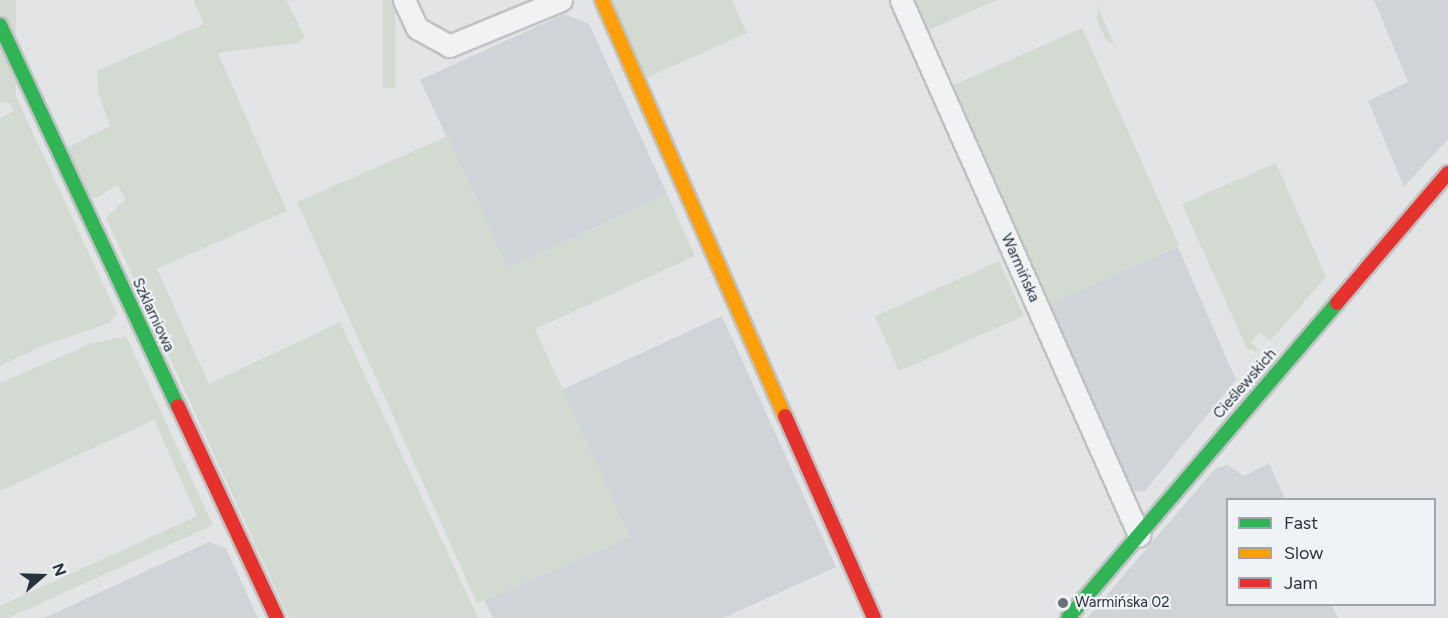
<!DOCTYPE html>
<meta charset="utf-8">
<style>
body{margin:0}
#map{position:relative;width:1448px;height:618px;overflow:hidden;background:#e2e4e6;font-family:Figtree,sans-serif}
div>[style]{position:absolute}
.built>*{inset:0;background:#d0d4d9}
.green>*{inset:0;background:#d3dad2;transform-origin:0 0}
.roads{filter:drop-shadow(2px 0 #c0c2c4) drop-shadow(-2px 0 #c0c2c4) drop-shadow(0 2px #c0c2c4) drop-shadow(0 -2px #c0c2c4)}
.street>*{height:21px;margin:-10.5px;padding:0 10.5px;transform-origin:10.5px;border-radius:10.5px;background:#f0f2f3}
.fast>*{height:14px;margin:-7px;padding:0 7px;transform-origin:7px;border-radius:7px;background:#30b455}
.slow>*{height:14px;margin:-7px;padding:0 7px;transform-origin:7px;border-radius:7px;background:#ff9f0a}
.jam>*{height:14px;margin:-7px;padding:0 7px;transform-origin:7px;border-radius:7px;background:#e5322d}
.dots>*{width:16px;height:16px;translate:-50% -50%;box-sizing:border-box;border:3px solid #eff2f6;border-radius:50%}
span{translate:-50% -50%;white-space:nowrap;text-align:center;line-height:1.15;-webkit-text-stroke:4.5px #eff2f6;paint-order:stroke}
.street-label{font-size:15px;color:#29333e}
.poi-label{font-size:15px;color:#29333e}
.left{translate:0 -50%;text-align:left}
.legend{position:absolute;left:1226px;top:498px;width:210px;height:108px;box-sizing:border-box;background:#eff2f6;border:2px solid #a0a6ac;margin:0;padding:8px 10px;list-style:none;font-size:18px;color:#29333e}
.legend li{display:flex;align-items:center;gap:12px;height:30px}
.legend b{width:30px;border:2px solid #a0a6ac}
.north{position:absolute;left:12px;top:546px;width:60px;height:60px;-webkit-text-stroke:4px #eff2f6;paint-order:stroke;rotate:70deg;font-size:16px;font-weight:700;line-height:24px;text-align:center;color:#29333e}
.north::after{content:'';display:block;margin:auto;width:21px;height:27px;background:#29333e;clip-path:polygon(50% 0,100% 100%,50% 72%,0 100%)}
</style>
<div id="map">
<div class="built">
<i style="clip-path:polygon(1374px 0,1448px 0,1448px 139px,1404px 187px,1368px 101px,1408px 82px)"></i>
<i style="clip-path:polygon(564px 14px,589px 24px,667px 194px,508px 268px,420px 80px)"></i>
<i style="clip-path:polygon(1178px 247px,1236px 380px,1144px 492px,1129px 490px,1048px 304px)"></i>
<i style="clip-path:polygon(722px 316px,836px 567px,723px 618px,493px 618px,484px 600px,630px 537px,561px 390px)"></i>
<i style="clip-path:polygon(1269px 463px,1285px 499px,1228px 500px,1228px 604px,1332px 605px,1338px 618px,1087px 618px,1216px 468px,1227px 465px,1244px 476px)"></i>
<i style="clip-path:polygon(209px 542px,226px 548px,258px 618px,44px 618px)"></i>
</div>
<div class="green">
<i style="left:0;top:0;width:16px;height:103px"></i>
<i style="clip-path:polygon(193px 0,286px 0,305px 37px,297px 43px,218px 53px,287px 211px,157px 269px,209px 384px,340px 322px,478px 618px,289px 618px,106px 218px,125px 199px,118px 185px,98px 197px,90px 197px,67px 148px,110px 126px,98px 92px,97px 71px,204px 24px)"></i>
<i style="left:383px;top:0;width:12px;height:88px"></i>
<i style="clip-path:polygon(612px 0,732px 0,747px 33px,646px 78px)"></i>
<i style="clip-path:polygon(915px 0,997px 0,928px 30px)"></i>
<i style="clip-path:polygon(1099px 0,1099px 9px,1114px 45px,1106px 40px,1097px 20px)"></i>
<i style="left:1082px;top:28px;width:239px;height:142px;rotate:66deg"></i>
<i style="clip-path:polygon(0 62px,117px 314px,109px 323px,40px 347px,0 366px,0 118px,14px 111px,0 79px)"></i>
<i style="clip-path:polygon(448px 136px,508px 268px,667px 194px,695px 256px,535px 329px,630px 537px,477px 603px,297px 202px)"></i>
<i style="clip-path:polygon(1276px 163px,1326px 277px,1270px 341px,1259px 332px,1251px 342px,1260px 351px,1247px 349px,1182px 204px)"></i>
<i style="left:999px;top:261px;width:60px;height:136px;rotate:66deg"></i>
<i style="clip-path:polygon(126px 336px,213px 525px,8px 618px,0 618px,0 606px,197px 516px,154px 420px,0 491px,0 383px,90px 344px)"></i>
</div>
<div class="roads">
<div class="street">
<i style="left:404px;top:0;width:31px;rotate:65deg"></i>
<i style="left:417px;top:28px;width:37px;rotate:29deg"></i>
<i style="left:449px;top:46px;width:121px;rotate:-22.3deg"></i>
<i style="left:901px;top:0;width:586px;rotate:66.02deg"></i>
</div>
<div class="fast">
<i style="left:0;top:25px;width:421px;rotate:65deg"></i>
<i style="left:1068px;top:618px;width:414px;rotate:-49.5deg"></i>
</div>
<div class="slow">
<i style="left:602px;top:0;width:454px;rotate:66.3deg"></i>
</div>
<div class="jam">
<i style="left:1337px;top:303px;width:171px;rotate:-49.5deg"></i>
<i style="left:178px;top:406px;width:234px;rotate:65deg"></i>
<i style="left:785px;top:416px;width:221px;rotate:66.2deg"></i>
</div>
</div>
<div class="dots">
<i style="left:1063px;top:603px;background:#6a7179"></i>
</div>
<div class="street-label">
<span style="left:1020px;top:268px;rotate:66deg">Warmińska</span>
<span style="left:153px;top:315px;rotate:65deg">Szklarniowa</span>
<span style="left:1245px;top:384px;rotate:-49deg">Cieślewskich</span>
</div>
<div class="poi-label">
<span class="left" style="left:1075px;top:603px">Warmińska 02</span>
</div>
<ul class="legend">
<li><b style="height:8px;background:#30b455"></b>Fast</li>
<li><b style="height:8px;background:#ff9f0a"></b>Slow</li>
<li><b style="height:8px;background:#e5322d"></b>Jam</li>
</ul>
<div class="north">N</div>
</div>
